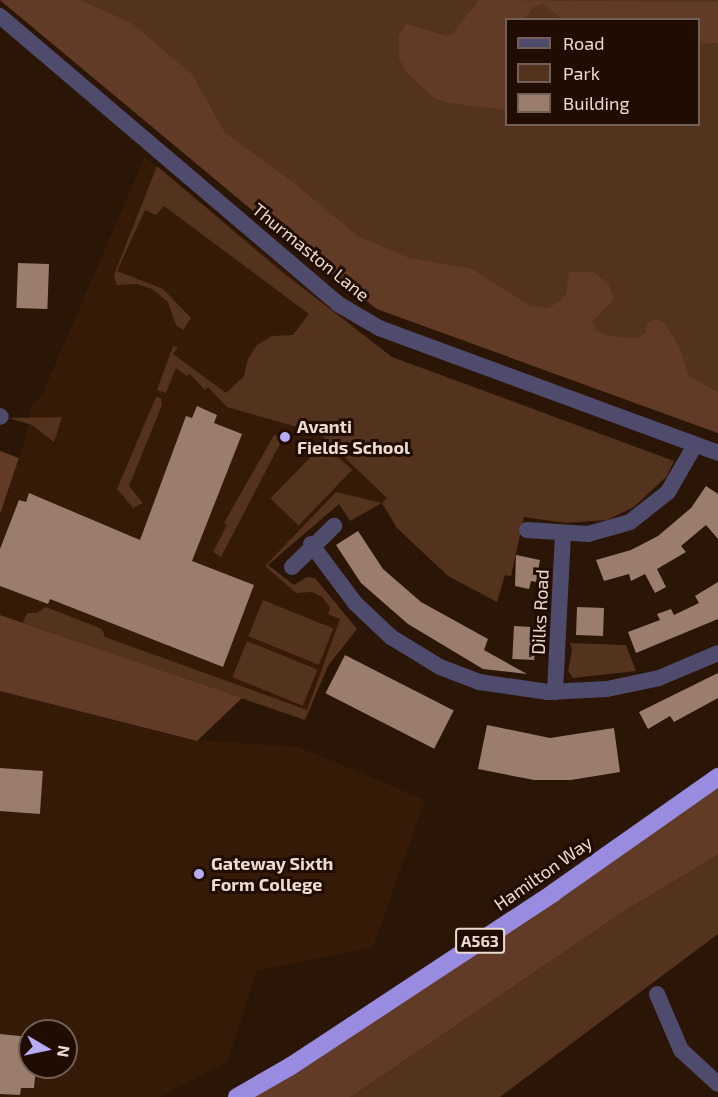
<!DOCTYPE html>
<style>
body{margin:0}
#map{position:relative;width:718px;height:1097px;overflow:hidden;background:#2b1507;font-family:"Exo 2",sans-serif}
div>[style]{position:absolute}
.built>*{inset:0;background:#361a08}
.green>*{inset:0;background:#53321e;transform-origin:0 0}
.forest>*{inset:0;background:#613b25}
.building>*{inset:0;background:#9a7d6d;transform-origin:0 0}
.minor>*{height:16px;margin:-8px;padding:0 8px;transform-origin:8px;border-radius:8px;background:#4f4b6d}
.highway>*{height:18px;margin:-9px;padding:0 9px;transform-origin:9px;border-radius:9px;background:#988be0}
.dots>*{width:16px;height:16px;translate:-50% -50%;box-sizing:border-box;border:3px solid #210c01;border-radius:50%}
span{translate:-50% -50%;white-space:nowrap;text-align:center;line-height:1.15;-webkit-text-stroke:6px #210c01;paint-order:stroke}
.shield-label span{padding:2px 4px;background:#210c01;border:2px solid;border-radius:4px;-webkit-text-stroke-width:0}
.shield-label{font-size:16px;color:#ebdbd2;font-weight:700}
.street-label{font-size:18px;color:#ebdbd2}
.poi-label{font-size:18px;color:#ebdbd2;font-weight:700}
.left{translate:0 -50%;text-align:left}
.legend{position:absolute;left:505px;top:18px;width:195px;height:108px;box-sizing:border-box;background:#210c01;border:2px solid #725f55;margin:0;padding:8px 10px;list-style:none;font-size:18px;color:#ebdbd2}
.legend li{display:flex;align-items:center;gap:12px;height:30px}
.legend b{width:30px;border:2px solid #725f55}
.north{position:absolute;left:18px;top:1019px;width:60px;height:60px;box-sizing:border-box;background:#210c01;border:2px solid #725f55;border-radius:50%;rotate:99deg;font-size:16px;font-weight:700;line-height:24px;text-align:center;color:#ebdbd2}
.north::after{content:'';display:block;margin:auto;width:21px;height:27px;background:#b6acf8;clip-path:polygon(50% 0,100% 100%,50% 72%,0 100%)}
</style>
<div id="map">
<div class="built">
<i style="clip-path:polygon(145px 157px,392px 357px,534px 408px,546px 521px,524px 517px,511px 576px,505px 575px,497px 602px,448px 576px,397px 528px,382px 503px,350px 521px,339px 504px,268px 565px,294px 585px,307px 577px,315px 578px,357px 629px,328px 666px,305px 720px,0 615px,0 514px,27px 435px,31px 405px,42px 395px)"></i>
<i style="clip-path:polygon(evenodd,0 691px,186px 739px,299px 747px,425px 800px,373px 947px,257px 971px,227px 1062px,159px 1097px,0 1097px,0 691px,30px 1031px,66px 1031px,66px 1067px,30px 1067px,30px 1031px)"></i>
</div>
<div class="green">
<i style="clip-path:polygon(evenodd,0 0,718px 0,718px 433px,377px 309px,281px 234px,0 0,506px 20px,698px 20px,698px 124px,506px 124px,506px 20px)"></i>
<i style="clip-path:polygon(157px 166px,282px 272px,392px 357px,674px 461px,667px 476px,634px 507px,607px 520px,566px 523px,524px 517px,511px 576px,505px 575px,497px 602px,448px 576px,397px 528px,382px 503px,350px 521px,339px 504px,268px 565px,294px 585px,307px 577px,315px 578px,357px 629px,328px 666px,305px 720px,23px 623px,27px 613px,37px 613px,46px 607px,102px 629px,105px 637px,307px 710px,340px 619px,328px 614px,330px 607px,322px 597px,312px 592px,296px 593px,265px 566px,336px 492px,382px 503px,387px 498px,319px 433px,227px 407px,208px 387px,205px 390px,190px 374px,187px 376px,176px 368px,166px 393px,157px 390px,173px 346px,178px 347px,173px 354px,226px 393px,244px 376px,248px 359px,257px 345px,272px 336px,293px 335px,309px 314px,164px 206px,156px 215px,145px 210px,117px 271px,163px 289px,191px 318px,183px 330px,176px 325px,168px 302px,152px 289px,137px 284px,117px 285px,114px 275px)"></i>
<i style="clip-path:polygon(156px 397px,161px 398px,162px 405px,129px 486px,143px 503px,133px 508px,117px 489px)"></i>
<i style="clip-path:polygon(62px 417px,54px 442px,32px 425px,9px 418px)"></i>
<i style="clip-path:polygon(274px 435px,283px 438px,221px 557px,213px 552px,227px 525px,224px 523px)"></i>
<i style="left:324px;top:443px;width:39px;height:77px;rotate:44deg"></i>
<i style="left:263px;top:600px;width:76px;height:39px;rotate:22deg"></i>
<i style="left:247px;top:641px;width:76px;height:39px;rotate:22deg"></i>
<i style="clip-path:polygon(570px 643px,626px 645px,636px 671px,573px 678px,568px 671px,572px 649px)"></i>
<i style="clip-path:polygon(718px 855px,718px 934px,500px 1097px,351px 1097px,623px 912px)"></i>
</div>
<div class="forest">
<i style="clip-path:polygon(0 0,80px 0,131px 23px,192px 74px,225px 133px,298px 186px,356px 235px,409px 258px,472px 269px,530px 306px,548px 308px,560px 301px,566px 294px,569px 272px,594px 272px,609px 285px,614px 299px,592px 322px,597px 331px,609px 336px,637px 338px,646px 333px,647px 324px,656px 319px,663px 322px,679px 346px,689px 376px,718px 392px,718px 433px,377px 309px,281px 234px)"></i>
<i style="clip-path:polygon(479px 0,718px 2px,718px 43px,699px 44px,698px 20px,562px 19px,543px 4px,535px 6px,524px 19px,506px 20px,506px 110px,448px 103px,434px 98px,408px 74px,399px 59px,399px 35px,407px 24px,446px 36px,453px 33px)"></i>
<i style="clip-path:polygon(0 451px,19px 458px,0 514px)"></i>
<i style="clip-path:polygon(0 615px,23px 623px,242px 698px,197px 741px,0 691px)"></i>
<i style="clip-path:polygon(718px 777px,718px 855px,623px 912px,351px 1097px,231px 1097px)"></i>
</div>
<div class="building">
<i style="left:18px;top:263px;width:31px;height:45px;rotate:2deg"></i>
<i style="clip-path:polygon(197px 406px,217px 415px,214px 423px,242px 434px,192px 561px,254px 585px,223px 667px,50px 599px,48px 604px,0 586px,0 549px,19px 500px,26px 502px,29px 493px,140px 540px,186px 416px,192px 418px)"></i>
<i style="clip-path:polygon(706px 486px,718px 494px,718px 539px,706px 525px,681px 546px,686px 552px,657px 569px,666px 587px,655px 593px,645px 574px,631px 581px,629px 574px,604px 581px,596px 560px,631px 550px,658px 536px,691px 508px)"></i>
<i style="clip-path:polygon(358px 531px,383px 569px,421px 602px,488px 639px,484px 650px,527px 674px,483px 669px,408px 624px,361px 583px,336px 545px)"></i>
<i style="clip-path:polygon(516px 555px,540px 560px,536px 582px,531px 581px,529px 589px,515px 586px)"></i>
<i style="clip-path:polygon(718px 582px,718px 619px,636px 653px,628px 632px,660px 620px,657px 614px,671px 609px,674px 615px,699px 603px,695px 596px)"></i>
<i style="left:577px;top:607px;width:27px;height:28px;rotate:2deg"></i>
<i style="left:514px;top:626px;width:22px;height:33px;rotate:3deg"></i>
<i style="left:345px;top:655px;width:122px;height:43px;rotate:27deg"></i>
<i style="clip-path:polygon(718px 673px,718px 698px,674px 722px,670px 716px,648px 729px,639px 712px)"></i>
<i style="clip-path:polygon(487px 725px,550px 738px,614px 728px,620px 772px,571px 780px,534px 780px,478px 769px)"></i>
<i style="left:0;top:768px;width:43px;height:43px;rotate:4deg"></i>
<i style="clip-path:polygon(0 1034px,30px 1037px,30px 1067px,36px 1067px,34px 1088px,21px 1088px,20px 1095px,0 1094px)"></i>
</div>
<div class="minor">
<i style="left:0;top:16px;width:444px;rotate:40.4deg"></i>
<i style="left:338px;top:304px;width:48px;rotate:30.3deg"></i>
<i style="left:379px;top:328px;width:361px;rotate:20.2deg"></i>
<i style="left:0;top:416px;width:1px;rotate:45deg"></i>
<i style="left:527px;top:530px;width:61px;rotate:3.8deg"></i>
<i style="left:588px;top:534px;width:44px;rotate:-15.9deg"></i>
<i style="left:630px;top:522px;width:48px;rotate:-38.3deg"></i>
<i style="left:668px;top:492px;width:54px;rotate:-60.1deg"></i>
<i style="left:311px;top:544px;width:74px;rotate:53.3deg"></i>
<i style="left:355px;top:603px;width:50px;rotate:43.4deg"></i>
<i style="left:391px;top:637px;width:57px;rotate:31.5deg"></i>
<i style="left:440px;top:667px;width:42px;rotate:21deg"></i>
<i style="left:479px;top:682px;width:70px;rotate:8.2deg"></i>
<i style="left:548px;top:692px;width:59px;rotate:-2.9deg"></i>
<i style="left:607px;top:689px;width:53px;rotate:-11.9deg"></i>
<i style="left:659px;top:678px;width:64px;rotate:-23deg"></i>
<i style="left:292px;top:567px;width:59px;rotate:-44.3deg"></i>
<i style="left:555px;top:692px;width:157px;rotate:-87.1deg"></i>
<i style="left:657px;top:994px;width:61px;rotate:66.8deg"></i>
<i style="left:681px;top:1050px;width:50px;rotate:42.6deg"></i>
</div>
<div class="highway">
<i style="left:237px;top:1097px;width:62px;rotate:-29.9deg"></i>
<i style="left:291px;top:1066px;width:314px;rotate:-33.4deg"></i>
<i style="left:553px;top:893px;width:202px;rotate:-35.1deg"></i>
</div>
<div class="dots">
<i style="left:285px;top:437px;background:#b6acf8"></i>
<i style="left:199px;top:874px;background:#b6acf8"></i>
</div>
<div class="shield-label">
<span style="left:480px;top:941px">A563</span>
</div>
<div class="street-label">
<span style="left:311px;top:252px;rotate:39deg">Thurmaston Lane</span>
<span style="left:540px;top:612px;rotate:-87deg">Dilks Road</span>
<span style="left:543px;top:873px;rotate:-35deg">Hamilton Way</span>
</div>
<div class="poi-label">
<span class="left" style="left:297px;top:437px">Avanti<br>Fields School</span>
<span class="left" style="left:211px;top:874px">Gateway Sixth<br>Form College</span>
</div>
<ul class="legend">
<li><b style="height:8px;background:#4f4b6d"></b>Road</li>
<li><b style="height:16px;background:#53321e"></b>Park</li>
<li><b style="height:16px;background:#9a7d6d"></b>Building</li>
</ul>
<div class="north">N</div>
</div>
